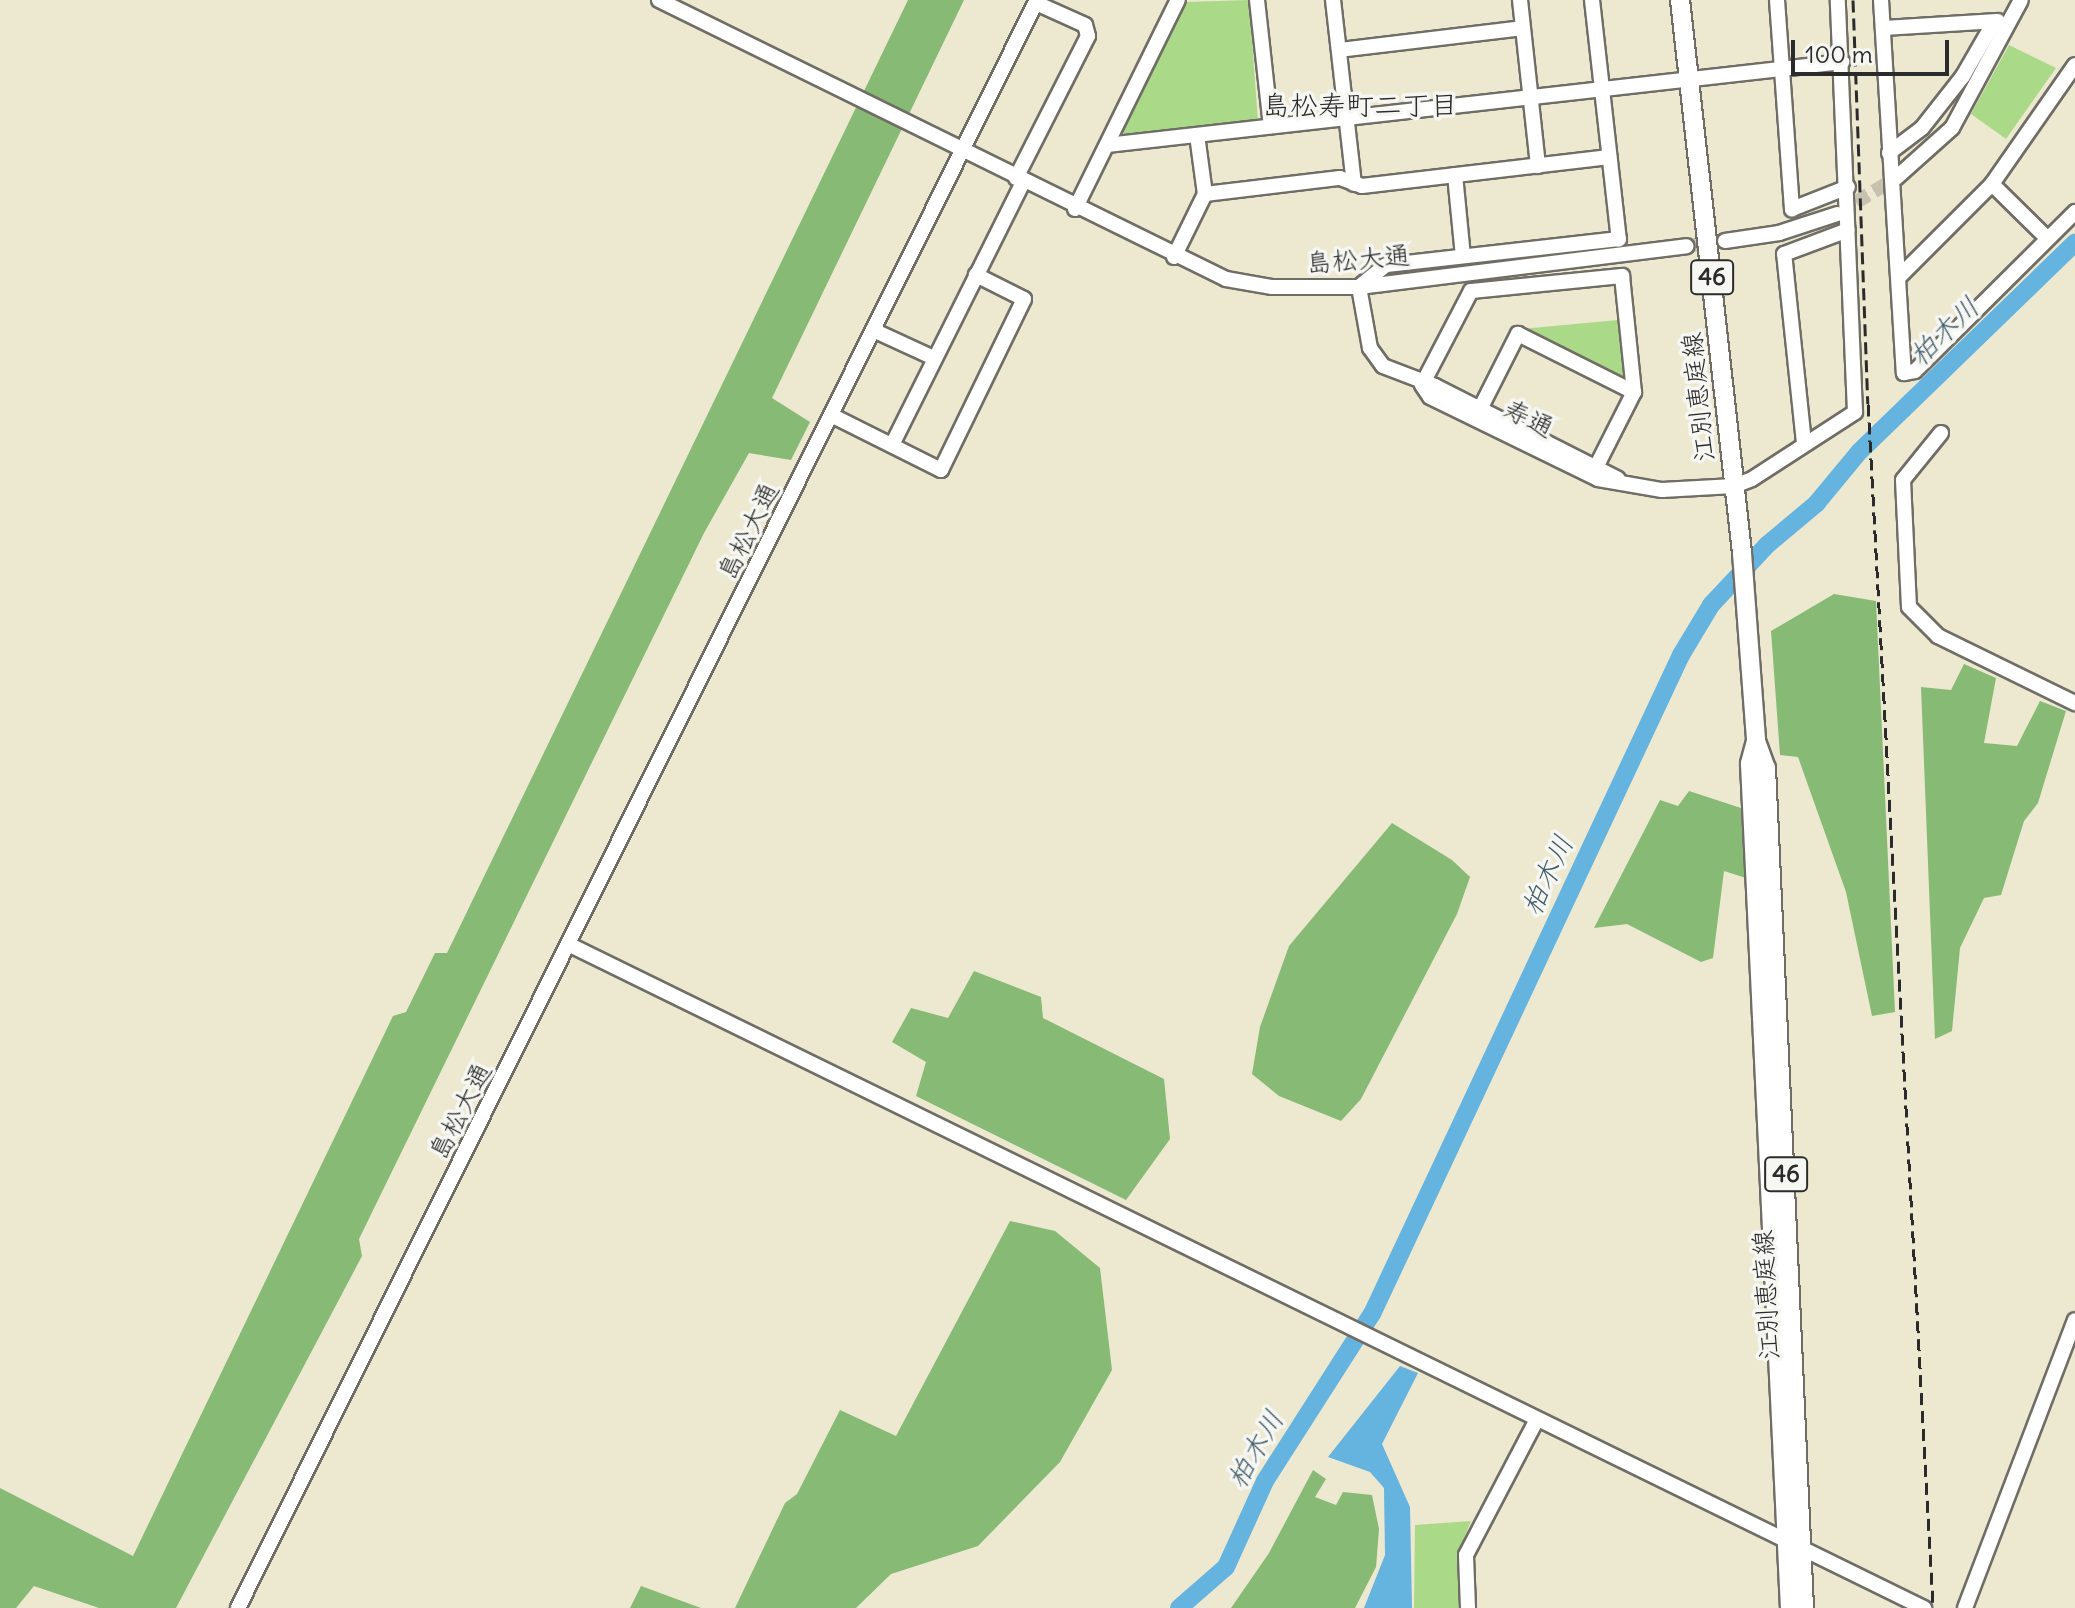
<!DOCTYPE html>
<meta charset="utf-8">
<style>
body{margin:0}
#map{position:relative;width:2075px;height:1608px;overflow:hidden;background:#ede8d0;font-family:Delius,"Klee One",sans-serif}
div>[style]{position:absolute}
.green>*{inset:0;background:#aada88}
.forest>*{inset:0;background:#87ba74}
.water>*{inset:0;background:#65b3df}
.river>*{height:18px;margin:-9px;padding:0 9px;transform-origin:9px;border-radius:9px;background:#65b3df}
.minor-tunnel>*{height:14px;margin-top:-7px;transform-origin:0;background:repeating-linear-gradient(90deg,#c6c2af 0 14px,transparent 0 21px)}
.roads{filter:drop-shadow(2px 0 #6f6d65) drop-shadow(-2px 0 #6f6d65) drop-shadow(0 2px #6f6d65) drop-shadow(0 -2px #6f6d65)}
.minor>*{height:14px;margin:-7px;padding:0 7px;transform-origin:7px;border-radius:7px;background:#fff}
.major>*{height:18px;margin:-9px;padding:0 9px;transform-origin:9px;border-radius:9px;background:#fff}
.rail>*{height:3px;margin-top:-1.5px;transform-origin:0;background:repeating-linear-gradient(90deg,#2b2b2b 0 12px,transparent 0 18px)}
span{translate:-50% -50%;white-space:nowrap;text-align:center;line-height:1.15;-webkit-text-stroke:7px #f6f6f2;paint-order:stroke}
.shield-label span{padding:2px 6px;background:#f6f6f2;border:2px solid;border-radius:6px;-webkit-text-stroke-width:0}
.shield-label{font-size:24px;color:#2b2b2b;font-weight:700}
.street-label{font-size:26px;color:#2b2b2b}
.neighbourhood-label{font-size:28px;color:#2b2b2b}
.water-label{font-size:28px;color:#3f5b6a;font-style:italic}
.scale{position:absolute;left:1791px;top:40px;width:158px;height:36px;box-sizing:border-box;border:4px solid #2b2b2b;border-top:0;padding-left:10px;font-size:24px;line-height:28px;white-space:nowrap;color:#2b2b2b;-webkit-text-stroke:6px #f6f6f2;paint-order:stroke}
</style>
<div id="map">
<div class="green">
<i style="clip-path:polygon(1249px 0,1258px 122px,1126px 137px,1122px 131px,1186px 2px)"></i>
<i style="clip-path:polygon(2009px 45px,2056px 68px,2006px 139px,1971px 114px)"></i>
<i style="clip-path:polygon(1618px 320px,1627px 375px,1620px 379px,1522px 329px)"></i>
<i style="clip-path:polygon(1471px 1521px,1457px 1555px,1459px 1608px,1414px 1608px,1415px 1525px)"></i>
</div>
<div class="forest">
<i style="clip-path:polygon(908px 0,964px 0,772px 398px,810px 422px,791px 460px,749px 453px,704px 533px,359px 1239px,362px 1256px,176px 1608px,99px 1608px,34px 1586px,16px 1608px,0 1608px,0 1488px,133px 1556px,393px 1016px,406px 1012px,435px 953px,447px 953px)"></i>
<i style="clip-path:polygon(1834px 594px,1876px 601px,1895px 1012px,1872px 1016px,1846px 892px,1798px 757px,1780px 755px,1771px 631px)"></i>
<i style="clip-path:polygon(1964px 664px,1996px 678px,1984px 743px,2017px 746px,2040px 701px,2066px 711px,2038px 803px,2024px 821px,2001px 895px,1984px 898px,1960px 948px,1952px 1031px,1935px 1039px,1921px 687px,1951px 690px)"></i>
<i style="clip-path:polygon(1689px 791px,1741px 808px,1746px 878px,1724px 871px,1713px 958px,1701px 962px,1627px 924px,1594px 928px,1660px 800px,1678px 806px)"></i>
<i style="clip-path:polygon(1392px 823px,1452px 860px,1470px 877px,1457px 914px,1361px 1099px,1341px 1121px,1279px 1096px,1252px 1074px,1260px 1027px,1289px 946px)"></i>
<i style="clip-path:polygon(974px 971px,1041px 997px,1043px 1018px,1164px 1079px,1170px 1139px,1126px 1200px,916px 1096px,926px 1062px,892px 1042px,911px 1008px,948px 1018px)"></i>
<i style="clip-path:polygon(1010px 1221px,1055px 1231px,1100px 1268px,1112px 1370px,1060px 1462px,978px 1546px,891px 1574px,856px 1608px,735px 1608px,785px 1503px,797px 1494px,840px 1410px,896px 1436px)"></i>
<i style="clip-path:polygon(1313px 1470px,1326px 1479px,1315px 1497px,1336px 1505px,1343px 1492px,1372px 1495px,1379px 1529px,1376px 1567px,1355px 1608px,1231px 1608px,1269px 1553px)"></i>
<i style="clip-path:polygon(641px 1586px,701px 1608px,630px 1608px)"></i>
</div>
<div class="water">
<i style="clip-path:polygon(1400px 1366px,1418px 1373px,1382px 1444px,1410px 1507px,1412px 1608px,1364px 1608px,1385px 1555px,1384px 1488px,1370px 1472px,1328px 1457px)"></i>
</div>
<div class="river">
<i style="left:1179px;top:1608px;width:62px;rotate:-41.1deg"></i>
<i style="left:1226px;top:1567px;width:94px;rotate:-65.6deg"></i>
<i style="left:1265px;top:1481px;width:198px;rotate:-57.4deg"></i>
<i style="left:1372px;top:1314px;width:728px;rotate:-64.88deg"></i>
<i style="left:1681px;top:655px;width:58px;rotate:-59deg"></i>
<i style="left:1711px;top:605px;width:82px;rotate:-47deg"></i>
<i style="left:1767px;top:545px;width:64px;rotate:-39.9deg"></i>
<i style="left:1816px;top:504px;width:67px;rotate:-50.4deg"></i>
<i style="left:1859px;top:452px;width:301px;rotate:-44.1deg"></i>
</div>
<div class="minor-tunnel">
<i style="left:1838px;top:213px;width:68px;rotate:-31.1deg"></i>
<i style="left:1686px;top:246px;width:39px;rotate:-7deg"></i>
</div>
<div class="roads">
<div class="minor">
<i style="left:659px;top:0;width:632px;rotate:26.2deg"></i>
<i style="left:1226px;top:279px;width:47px;rotate:9.9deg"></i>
<i style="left:1272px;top:287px;width:87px"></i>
<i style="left:1359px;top:287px;width:330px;rotate:-7.1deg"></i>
<i style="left:1257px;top:0;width:127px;rotate:83.7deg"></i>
<i style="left:1333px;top:0;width:185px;rotate:83.5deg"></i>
<i style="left:1520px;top:0;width:167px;rotate:83.8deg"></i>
<i style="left:1592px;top:0;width:241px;rotate:83.6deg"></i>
<i style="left:1619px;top:239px;width:234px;rotate:173.6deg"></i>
<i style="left:1386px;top:265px;width:35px;rotate:141deg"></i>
<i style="left:1359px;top:287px;width:62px;rotate:79.8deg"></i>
<i style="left:1370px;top:348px;width:22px;rotate:54deg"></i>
<i style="left:1383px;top:366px;width:56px;rotate:21deg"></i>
<i style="left:1435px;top:386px;width:205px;rotate:26.9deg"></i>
<i style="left:1777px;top:0;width:210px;rotate:85.9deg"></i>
<i style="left:1792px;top:209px;width:60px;rotate:-21.4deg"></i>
<i style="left:1881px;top:0;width:374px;rotate:86.5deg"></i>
<i style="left:1904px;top:373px;width:11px;rotate:-10deg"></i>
<i style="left:1915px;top:371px;width:226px;rotate:-44.8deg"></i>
<i style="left:1883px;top:28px;width:115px;rotate:-3.5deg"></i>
<i style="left:1339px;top:50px;width:185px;rotate:-6.8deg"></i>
<i style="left:1197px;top:135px;width:60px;rotate:82.3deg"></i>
<i style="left:1107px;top:145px;width:740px;rotate:-6.44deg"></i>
<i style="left:1889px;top:153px;width:41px;rotate:-37.1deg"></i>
<i style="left:1922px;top:128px;width:66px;rotate:-51.7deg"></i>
<i style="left:1963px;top:76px;width:62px;rotate:-60.1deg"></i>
<i style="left:1455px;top:175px;width:81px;rotate:84.4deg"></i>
<i style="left:1016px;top:178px;width:159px;rotate:-63.1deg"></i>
<i style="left:1088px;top:36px;width:11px;rotate:-105deg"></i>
<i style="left:1085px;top:25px;width:54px;rotate:-155.8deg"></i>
<i style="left:1896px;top:178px;width:75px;rotate:-41.8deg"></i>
<i style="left:1952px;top:128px;width:145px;rotate:-61.7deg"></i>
<i style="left:1992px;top:184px;width:78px;rotate:44.5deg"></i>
<i style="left:1075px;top:209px;width:233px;rotate:-63.8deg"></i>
<i style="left:1725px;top:241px;width:55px;rotate:-8.4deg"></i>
<i style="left:1779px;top:233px;width:61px;rotate:-18.1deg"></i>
<i style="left:1174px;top:257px;width:70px;rotate:-63.8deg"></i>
<i style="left:1205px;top:194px;width:136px;rotate:-6.8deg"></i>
<i style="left:1340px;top:178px;width:23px;rotate:20deg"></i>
<i style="left:1362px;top:186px;width:249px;rotate:-6.7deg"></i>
<i style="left:1900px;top:276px;width:130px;rotate:-45deg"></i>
<i style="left:1992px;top:184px;width:145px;rotate:-55.1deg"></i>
<i style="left:873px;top:330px;width:67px;rotate:24.7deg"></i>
<i style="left:1422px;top:385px;width:14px;rotate:56deg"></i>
<i style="left:1430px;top:397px;width:187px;rotate:26deg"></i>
<i style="left:1598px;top:479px;width:65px;rotate:9.8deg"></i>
<i style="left:1662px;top:490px;width:72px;rotate:-3.2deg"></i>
<i style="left:1734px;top:486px;width:19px;rotate:-21deg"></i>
<i style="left:1752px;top:479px;width:123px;rotate:-33deg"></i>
<i style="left:1855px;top:412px;width:412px;rotate:-92.4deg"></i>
<i style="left:1422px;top:385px;width:106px;rotate:-62.5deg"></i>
<i style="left:1471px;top:291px;width:152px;rotate:-5.7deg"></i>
<i style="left:1622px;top:276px;width:117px;rotate:84.1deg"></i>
<i style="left:1634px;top:392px;width:93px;rotate:116.8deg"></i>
<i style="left:831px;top:415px;width:123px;rotate:26.6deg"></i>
<i style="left:941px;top:470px;width:190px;rotate:-64.1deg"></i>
<i style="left:1024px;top:299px;width:54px;rotate:-153.4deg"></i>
<i style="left:1477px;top:415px;width:91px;rotate:-63.2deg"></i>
<i style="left:1518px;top:334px;width:130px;rotate:26.6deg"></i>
<i style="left:1941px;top:433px;width:60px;rotate:129deg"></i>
<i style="left:1903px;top:480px;width:127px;rotate:87.3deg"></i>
<i style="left:1909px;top:607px;width:41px;rotate:45deg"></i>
<i style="left:1938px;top:636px;width:153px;rotate:26.1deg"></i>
<i style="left:1804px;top:443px;width:190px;rotate:-96deg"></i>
<i style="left:1784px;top:254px;width:68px;rotate:-20.6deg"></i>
<i style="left:892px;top:445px;width:294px;rotate:-63.5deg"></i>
<i style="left:570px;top:945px;width:1508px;rotate:26.09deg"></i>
<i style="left:238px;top:1608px;width:1796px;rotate:-63.58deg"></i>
<i style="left:1468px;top:1608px;width:53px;rotate:-92.2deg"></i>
<i style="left:1466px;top:1555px;width:151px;rotate:-62.4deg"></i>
<i style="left:1965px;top:1608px;width:308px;rotate:-69.1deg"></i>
</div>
<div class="major">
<i style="left:1680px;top:0;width:556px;rotate:83.6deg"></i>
<i style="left:1742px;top:553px;width:189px;rotate:85.7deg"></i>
<i style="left:1756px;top:741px;width:29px;rotate:70deg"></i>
<i style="left:1766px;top:768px;width:841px;rotate:87.41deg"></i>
<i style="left:1756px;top:741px;width:24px;rotate:105deg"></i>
<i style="left:1750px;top:764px;width:845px;rotate:87.29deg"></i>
</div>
</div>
<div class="rail">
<i style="left:1853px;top:0;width:404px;rotate:87.9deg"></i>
<i style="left:1868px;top:404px;width:1206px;rotate:86.91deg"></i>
</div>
<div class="shield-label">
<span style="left:1712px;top:277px">46</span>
<span style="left:1786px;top:1174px">46</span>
</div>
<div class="street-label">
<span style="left:1358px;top:259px;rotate:-5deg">島松大通</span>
<span style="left:1698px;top:397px;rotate:-96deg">江別恵庭線</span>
<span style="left:1529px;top:418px;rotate:26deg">寿通</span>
<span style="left:748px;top:531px;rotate:-64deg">島松大通</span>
<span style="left:460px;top:1111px;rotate:-63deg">島松大通</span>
<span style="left:1766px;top:1295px;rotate:-93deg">江別恵庭線</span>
</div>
<div class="neighbourhood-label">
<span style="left:1360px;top:105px">島松寿町二丁目</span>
</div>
<div class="water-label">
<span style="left:1944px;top:331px;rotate:-44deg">柏木川</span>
<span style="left:1547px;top:875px;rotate:-65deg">柏木川</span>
<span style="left:1255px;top:1449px;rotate:-60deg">柏木川</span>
</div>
<div class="scale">100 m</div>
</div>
